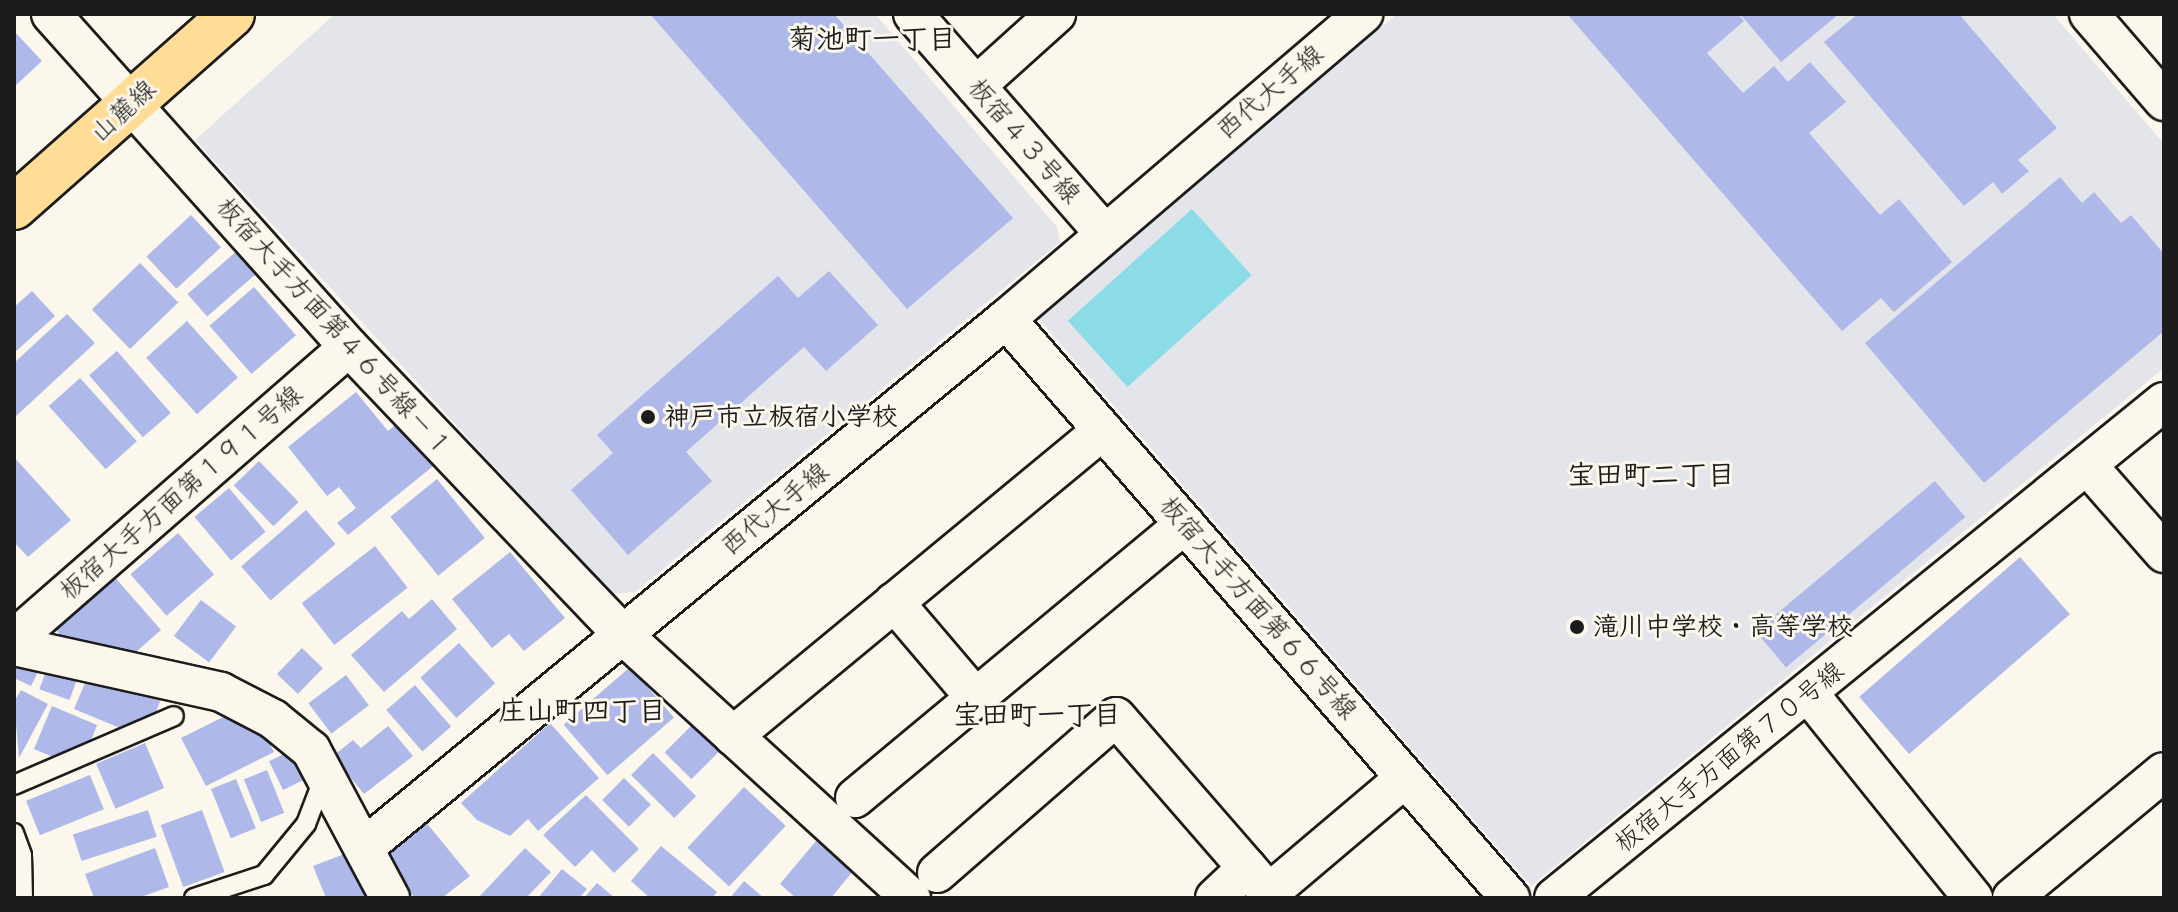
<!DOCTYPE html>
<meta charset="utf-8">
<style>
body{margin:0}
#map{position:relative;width:2178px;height:912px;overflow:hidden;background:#fbf7ec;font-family:Sriracha,"Klee One",sans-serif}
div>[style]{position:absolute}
.built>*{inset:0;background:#e4e4eb}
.water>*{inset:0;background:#8bdce6;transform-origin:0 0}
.building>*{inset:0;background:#aeb9e9;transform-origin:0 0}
.roads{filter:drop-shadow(2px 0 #1c1c1c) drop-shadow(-2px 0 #1c1c1c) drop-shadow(0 2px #1c1c1c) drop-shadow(0 -2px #1c1c1c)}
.service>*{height:18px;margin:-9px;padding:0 9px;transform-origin:9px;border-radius:9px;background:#fbf7ec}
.minor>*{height:38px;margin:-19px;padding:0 19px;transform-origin:19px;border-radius:19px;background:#fbf7ec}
.primary>*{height:44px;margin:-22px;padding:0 22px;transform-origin:22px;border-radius:22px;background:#ffdd96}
.dots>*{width:22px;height:22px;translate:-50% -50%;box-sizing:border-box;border:4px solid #fbf7ec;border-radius:50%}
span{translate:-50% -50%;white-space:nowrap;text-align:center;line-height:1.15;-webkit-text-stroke:6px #fbf7ec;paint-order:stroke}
.street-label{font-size:26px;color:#1c1c1c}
.poi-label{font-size:26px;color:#1c1c1c;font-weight:700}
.left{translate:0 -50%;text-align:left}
.neighbourhood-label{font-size:28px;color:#1c1c1c;font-weight:700}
.frame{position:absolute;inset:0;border:16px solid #1c1c1c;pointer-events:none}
</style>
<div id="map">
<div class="built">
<i style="clip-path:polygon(335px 14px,875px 14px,1057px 227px,1060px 242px,635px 592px,611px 594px,195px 140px)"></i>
<i style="clip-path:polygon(1397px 14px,2053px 14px,2164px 144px,2164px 368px,1531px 886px,1038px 318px)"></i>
</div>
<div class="water">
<i style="left:1192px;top:209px;width:89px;height:167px;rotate:48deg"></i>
</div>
<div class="building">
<i style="clip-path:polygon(650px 14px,834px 14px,1013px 218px,907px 309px)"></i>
<i style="clip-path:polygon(1738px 14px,1744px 21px,1707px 53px,1743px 93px,1774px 66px,1788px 82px,1810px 62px,1846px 102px,1809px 133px,1880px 215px,1899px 199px,1952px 262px,1894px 312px,1881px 298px,1842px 331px,1568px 15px)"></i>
<i style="clip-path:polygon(1740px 14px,1839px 14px,1781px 62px)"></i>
<i style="clip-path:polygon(1858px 14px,1959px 14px,2057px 128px,2018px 160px,2029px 171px,2002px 194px,1993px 182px,1964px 206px,1824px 42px)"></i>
<i style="clip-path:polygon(14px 31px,42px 61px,14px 87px)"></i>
<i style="clip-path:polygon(2060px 177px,2082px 203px,2094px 192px,2121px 223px,2131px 215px,2164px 254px,2164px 331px,1984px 483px,1865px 343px)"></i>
<i style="left:191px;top:215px;width:44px;height:61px;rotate:47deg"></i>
<i style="left:238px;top:250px;width:30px;height:67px;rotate:49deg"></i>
<i style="left:140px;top:263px;width:55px;height:67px;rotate:46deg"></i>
<i style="clip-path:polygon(829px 271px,878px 325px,826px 371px,804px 347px,686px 452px,712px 481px,628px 555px,571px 490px,613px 453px,597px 435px,778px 276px,798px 298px)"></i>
<i style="left:254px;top:287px;width:64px;height:59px;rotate:49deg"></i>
<i style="clip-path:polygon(32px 291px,55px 316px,14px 353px,14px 307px)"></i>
<i style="clip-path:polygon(67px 314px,95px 343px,14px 418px,14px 363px)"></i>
<i style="left:187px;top:321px;width:76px;height:55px;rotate:48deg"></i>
<i style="left:117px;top:351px;width:82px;height:37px;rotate:49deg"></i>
<i style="left:80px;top:378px;width:85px;height:42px;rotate:48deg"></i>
<i style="clip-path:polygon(356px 392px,388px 431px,401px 420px,437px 463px,348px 535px,337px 523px,356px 508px,339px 487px,327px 496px,288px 447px)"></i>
<i style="clip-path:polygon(14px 457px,71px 520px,28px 557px,14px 542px)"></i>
<i style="left:259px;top:461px;width:57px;height:35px;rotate:46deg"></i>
<i style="left:437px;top:479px;width:76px;height:60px;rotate:51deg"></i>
<i style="left:1935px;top:481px;width:47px;height:234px;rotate:50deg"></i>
<i style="left:229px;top:488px;width:57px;height:45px;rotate:50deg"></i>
<i style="left:306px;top:510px;width:45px;height:86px;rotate:49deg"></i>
<i style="left:178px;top:533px;width:55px;height:63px;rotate:49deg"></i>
<i style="left:375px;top:546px;width:53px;height:93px;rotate:52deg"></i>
<i style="clip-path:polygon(510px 552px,565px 618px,524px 651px,509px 634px,492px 648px,452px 599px)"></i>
<i style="left:2020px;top:557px;width:76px;height:213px;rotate:49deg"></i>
<i style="clip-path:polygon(112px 574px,161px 630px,129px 658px,67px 642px,52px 626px)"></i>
<i style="clip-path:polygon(432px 599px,457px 629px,384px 692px,351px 655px,402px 611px,409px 619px)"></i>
<i style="left:201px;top:600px;width:44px;height:45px;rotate:37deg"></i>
<i style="left:459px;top:643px;width:54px;height:52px;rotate:48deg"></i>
<i style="left:302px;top:648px;width:29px;height:36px;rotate:44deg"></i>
<i style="clip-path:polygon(14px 651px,42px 664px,31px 686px,14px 678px)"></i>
<i style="left:50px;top:660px;width:32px;height:31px;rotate:20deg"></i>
<i style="left:630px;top:667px;width:67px;height:88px;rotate:49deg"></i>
<i style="clip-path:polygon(91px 669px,161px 699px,155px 715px,120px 728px,74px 709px)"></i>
<i style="left:346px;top:675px;width:38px;height:47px;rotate:53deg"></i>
<i style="left:415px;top:685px;width:55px;height:38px;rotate:49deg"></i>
<i style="clip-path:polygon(21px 690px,48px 704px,19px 758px,14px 702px)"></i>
<i style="clip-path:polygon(52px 706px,97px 725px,89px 746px,53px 757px,34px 749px)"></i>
<i style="clip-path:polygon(233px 712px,258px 721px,274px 752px,206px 786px,181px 738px)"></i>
<i style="left:695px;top:722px;width:38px;height:43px;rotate:45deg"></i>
<i style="clip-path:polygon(550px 723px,599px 778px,538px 831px,528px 819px,510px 836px,477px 820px,461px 803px)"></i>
<i style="clip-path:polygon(388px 726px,413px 756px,364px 794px,333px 756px,353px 740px,361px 748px)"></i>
<i style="left:145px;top:743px;width:49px;height:53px;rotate:67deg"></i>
<i style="left:296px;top:748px;width:32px;height:30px;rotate:64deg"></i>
<i style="left:653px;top:753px;width:61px;height:31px;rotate:45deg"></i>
<i style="left:267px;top:770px;width:46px;height:25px;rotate:68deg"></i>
<i style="left:90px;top:775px;width:37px;height:69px;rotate:68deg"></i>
<i style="left:624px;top:778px;width:38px;height:31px;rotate:45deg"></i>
<i style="left:236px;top:779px;width:53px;height:27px;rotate:68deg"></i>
<i style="left:744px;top:787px;width:57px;height:83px;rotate:43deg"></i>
<i style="clip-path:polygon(586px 795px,639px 849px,614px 873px,592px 850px,575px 867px,543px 835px)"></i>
<i style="left:148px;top:810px;width:28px;height:79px;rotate:72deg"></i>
<i style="left:202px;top:810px;width:66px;height:44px;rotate:70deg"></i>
<i style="clip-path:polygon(425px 821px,470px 876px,442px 898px,415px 898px,382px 856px)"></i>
<i style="clip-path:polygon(816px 841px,853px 871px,831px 898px,796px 898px,780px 884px)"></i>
<i style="clip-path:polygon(661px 846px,717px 892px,712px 898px,650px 898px,631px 881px)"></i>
<i style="clip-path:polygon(155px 848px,169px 887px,138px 898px,94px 898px,85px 874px)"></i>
<i style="clip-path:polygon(525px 848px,551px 872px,526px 898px,478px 898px)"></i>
<i style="clip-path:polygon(352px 851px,371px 898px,326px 898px,313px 866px)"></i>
<i style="clip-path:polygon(562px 869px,587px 889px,579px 898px,538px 898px)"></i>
<i style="clip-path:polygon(744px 881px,764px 898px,730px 898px)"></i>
<i style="clip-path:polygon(597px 883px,615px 898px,584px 898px)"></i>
</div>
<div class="roads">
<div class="service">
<i style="left:14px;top:785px;width:174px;rotate:-23.3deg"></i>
<i style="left:14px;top:833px;width:23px;rotate:70deg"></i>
<i style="left:22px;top:855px;width:43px;rotate:88.7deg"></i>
<i style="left:194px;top:898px;width:74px;rotate:-18.2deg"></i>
<i style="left:264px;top:875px;width:66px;rotate:-50.5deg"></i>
<i style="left:306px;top:824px;width:50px;rotate:-69deg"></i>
</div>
<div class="minor">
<i style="left:51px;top:14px;width:447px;rotate:48.2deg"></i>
<i style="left:349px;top:347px;width:398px;rotate:46.4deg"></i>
<i style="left:623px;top:635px;width:390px;rotate:42.4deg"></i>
<i style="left:913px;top:14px;width:289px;rotate:48.9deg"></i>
<i style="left:2089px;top:14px;width:115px;rotate:49.2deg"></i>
<i style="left:976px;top:86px;width:108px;rotate:-42deg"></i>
<i style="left:1006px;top:319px;width:768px;rotate:48.96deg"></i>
<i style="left:2087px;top:465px;width:117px;rotate:48.8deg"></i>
<i style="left:894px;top:602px;width:106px;rotate:49.6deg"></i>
<i style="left:14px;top:639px;width:444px;rotate:-41.1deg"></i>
<i style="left:14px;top:646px;width:212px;rotate:12.5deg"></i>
<i style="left:221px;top:692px;width:59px;rotate:27.4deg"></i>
<i style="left:273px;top:719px;width:49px;rotate:39.2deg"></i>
<i style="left:311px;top:750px;width:168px;rotate:61.9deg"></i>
<i style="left:1809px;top:694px;width:262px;rotate:51.2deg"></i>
<i style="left:733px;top:736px;width:480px;rotate:-39.6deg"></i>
<i style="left:855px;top:798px;width:429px;rotate:-39.7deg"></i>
<i style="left:366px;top:846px;width:829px;rotate:-39.47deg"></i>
<i style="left:1006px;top:319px;width:470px;rotate:-40.5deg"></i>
<i style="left:937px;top:873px;width:237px;rotate:-41.1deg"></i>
<i style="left:1116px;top:717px;width:233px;rotate:49deg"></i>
<i style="left:1269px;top:893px;width:178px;rotate:-40.2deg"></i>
<i style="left:1215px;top:898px;width:44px;rotate:-43.2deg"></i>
<i style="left:1554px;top:898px;width:786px;rotate:-39.12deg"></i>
<i style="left:2012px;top:898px;width:197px;rotate:-39.7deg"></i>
</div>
<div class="primary">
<i style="left:14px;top:207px;width:291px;rotate:-41.5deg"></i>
</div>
</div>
<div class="dots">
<i style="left:648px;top:417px;background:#1c1c1c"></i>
<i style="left:1577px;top:627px;background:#1c1c1c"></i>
</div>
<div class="street-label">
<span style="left:1270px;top:92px;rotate:-40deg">西代大手線</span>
<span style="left:123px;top:111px;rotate:-42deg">山麓線</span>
<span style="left:1024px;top:141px;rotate:49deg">板宿４３号線</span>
<span style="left:334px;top:327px;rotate:48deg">板宿大手方面第４６号線－１</span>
<span style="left:181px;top:493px;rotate:-41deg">板宿大手方面第１９１号線</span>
<span style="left:775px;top:509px;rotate:-39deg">西代大手線</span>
<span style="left:1258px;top:608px;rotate:49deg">板宿大手方面第６６号線</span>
<span style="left:1729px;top:757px;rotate:-39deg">板宿大手方面第７０号線</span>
</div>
<div class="poi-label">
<span class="left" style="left:664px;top:417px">神戸市立板宿小学校</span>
<span class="left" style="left:1593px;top:627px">滝川中学校・高等学校</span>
</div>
<div class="neighbourhood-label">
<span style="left:872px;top:39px">菊池町一丁目</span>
<span style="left:1651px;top:475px">宝田町二丁目</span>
<span style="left:582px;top:711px">庄山町四丁目</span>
<span style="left:1037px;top:715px">宝田町一丁目</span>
</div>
<div class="frame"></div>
</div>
